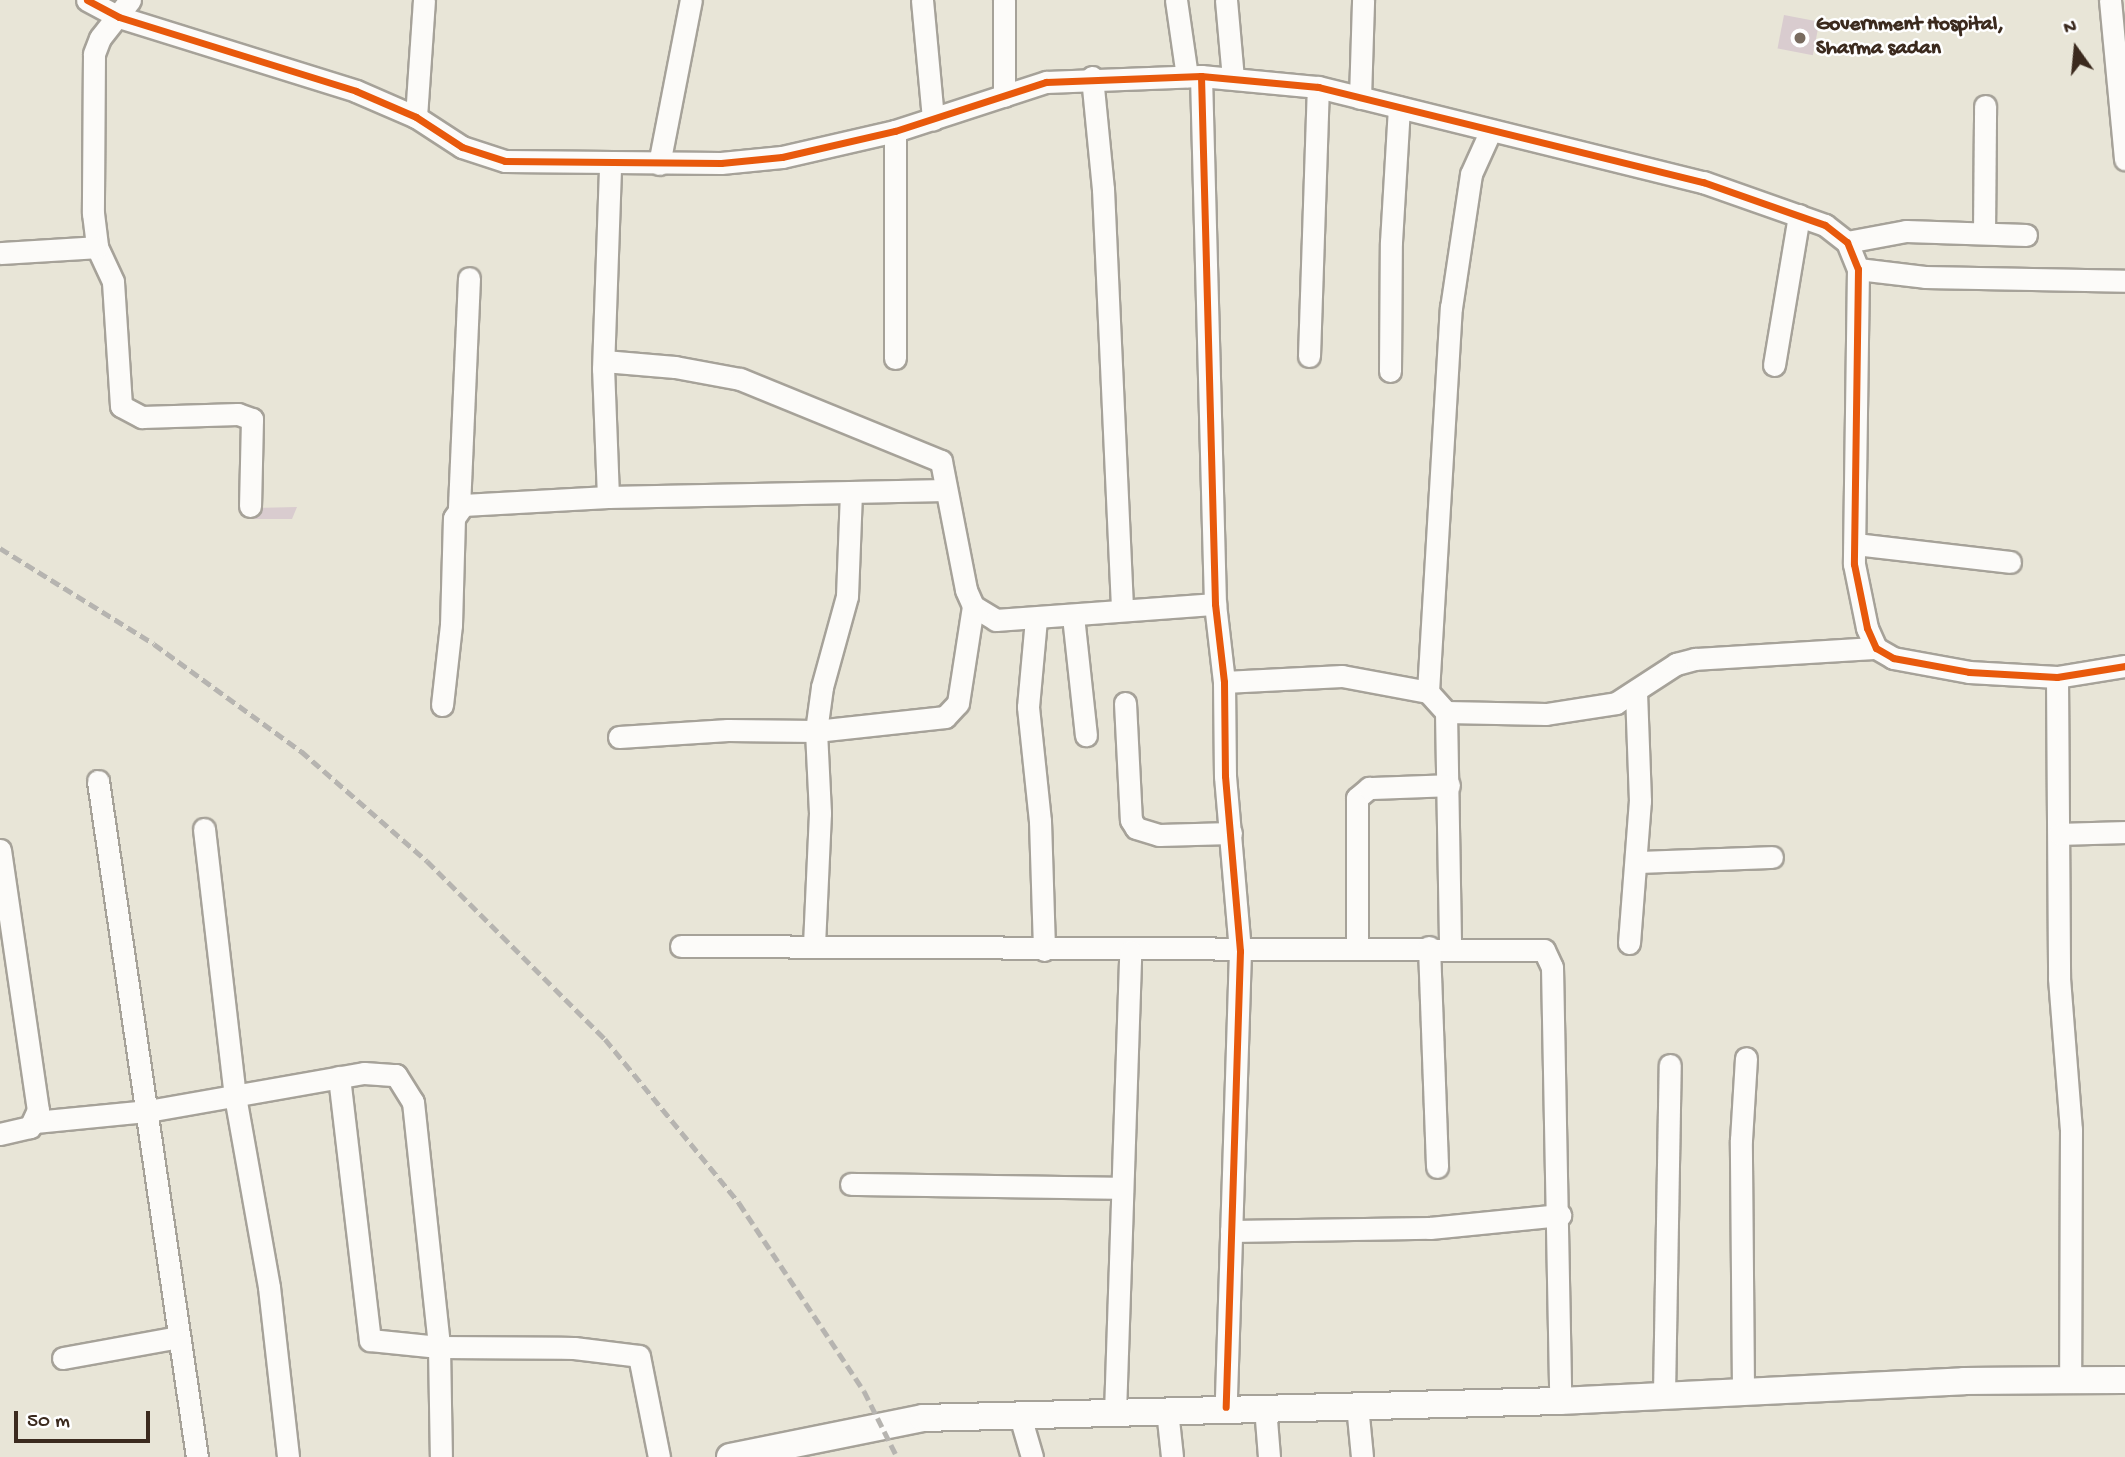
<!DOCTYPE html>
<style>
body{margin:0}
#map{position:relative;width:2125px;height:1457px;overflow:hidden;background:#e8e5d7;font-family:"Gochi Hand",sans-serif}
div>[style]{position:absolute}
.building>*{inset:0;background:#d9cccf;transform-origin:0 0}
.roads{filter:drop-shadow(2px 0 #a6a299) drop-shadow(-2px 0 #a6a299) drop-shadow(0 2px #a6a299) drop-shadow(0 -2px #a6a299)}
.minor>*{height:21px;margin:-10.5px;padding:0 10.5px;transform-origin:10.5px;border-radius:10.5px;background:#fcfbf9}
.major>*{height:26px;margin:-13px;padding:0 13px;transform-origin:13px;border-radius:13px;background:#fcfbf9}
.rail>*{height:5px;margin-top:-2.5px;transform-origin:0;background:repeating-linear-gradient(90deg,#b6b4b0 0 10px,transparent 0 15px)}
.cycleway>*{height:7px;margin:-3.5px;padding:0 3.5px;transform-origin:3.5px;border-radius:3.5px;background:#e8590c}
.dots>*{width:19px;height:19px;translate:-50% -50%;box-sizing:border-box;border:4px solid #fff;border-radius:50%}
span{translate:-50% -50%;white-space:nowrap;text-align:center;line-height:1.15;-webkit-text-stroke:5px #fff;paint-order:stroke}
.poi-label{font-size:21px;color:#3b2a1e;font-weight:700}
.left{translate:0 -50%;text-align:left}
.north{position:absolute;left:2041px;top:14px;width:70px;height:70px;-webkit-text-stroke:5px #fff;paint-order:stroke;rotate:345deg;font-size:19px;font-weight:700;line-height:28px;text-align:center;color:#3b2a1e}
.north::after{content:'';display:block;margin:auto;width:24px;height:32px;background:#3b2a1e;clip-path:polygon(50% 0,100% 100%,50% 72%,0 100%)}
.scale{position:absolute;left:14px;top:1411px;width:136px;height:32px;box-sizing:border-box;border:4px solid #3b2a1e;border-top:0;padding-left:9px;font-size:21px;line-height:24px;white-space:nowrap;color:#3b2a1e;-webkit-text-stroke:5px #fff;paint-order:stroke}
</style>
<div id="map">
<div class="building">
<i style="left:1784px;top:15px;width:36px;height:34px;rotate:11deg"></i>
<i style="clip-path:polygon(297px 507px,292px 519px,251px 519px,253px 508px)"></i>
</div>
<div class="roads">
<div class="minor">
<i style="left:87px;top:0;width:36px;rotate:28deg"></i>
<i style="left:119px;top:17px;width:248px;rotate:17.3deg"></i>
<i style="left:356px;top:91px;width:65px;rotate:23.4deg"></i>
<i style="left:416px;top:117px;width:55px;rotate:33.1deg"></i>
<i style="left:462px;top:147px;width:45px;rotate:18deg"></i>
<i style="left:505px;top:161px;width:216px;rotate:0.5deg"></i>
<i style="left:721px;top:163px;width:61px;rotate:-5.6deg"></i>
<i style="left:782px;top:157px;width:116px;rotate:-13deg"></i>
<i style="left:895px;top:131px;width:159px;rotate:-18deg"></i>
<i style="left:1046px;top:82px;width:155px;rotate:-2.2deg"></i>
<i style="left:1201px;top:76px;width:118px;rotate:5.4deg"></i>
<i style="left:1318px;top:87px;width:397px;rotate:13.9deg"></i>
<i style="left:1703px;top:182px;width:129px;rotate:19.4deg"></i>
<i style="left:1825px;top:225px;width:28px;rotate:38deg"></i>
<i style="left:1847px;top:242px;width:29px;rotate:68deg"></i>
<i style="left:1858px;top:269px;width:295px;rotate:90.8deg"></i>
<i style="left:1854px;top:564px;width:65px;rotate:78.5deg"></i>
<i style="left:1867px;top:628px;width:22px;rotate:66deg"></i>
<i style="left:1876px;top:648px;width:20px;rotate:30deg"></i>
<i style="left:1893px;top:658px;width:77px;rotate:10.4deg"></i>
<i style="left:1969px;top:672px;width:88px;rotate:3.3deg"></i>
<i style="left:2057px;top:677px;width:69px;rotate:-9.2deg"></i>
<i style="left:130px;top:0;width:48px;rotate:128.3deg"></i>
<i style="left:100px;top:38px;width:17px;rotate:111deg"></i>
<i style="left:94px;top:54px;width:159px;rotate:90.4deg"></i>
<i style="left:93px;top:213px;width:34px;rotate:83deg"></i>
<i style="left:97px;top:247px;width:38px;rotate:65deg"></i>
<i style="left:113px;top:282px;width:124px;rotate:86.3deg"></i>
<i style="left:121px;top:406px;width:24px;rotate:28deg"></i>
<i style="left:142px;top:417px;width:96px;rotate:-1.8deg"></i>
<i style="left:238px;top:414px;width:15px;rotate:20deg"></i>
<i style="left:252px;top:419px;width:87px;rotate:91.3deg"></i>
<i style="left:922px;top:0;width:120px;rotate:84.7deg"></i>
<i style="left:1176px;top:0;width:77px;rotate:81.8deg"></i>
<i style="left:1226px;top:0;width:78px;rotate:84.9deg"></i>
<i style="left:2110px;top:0;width:160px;rotate:84.6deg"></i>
<i style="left:1201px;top:76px;width:528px;rotate:88.48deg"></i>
<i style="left:1215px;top:604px;width:79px;rotate:83.4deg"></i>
<i style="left:1224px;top:682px;width:94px;rotate:89.4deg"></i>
<i style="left:1225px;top:776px;width:176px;rotate:85.1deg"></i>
<i style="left:1240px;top:951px;width:456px;rotate:91.8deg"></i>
<i style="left:1092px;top:77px;width:113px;rotate:84.4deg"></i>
<i style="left:1103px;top:189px;width:420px;rotate:87.4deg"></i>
<i style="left:1004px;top:96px;width:96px;rotate:-90deg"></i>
<i style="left:1360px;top:98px;width:98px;rotate:-88.2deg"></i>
<i style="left:416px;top:117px;width:117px;rotate:-86.1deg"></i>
<i style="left:659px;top:164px;width:167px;rotate:-79deg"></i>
<i style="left:1984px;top:233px;width:127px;rotate:-89.5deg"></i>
<i style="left:1847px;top:242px;width:60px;rotate:-10.6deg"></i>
<i style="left:1906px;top:231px;width:120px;rotate:1.9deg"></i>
<i style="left:0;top:253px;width:97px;rotate:-3.5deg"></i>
<i style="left:1858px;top:269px;width:67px;rotate:6.8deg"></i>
<i style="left:1925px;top:277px;width:200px;rotate:1.1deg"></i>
<i style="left:1309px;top:356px;width:269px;rotate:-88.1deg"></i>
<i style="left:895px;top:358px;width:227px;rotate:-90deg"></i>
<i style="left:604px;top:361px;width:71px;rotate:4.8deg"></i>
<i style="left:675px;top:367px;width:66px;rotate:10.5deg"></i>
<i style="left:740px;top:379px;width:217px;rotate:22.2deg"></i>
<i style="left:941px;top:461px;width:131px;rotate:79deg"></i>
<i style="left:966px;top:590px;width:17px;rotate:66deg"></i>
<i style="left:973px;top:606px;width:27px;rotate:31deg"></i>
<i style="left:996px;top:620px;width:220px;rotate:-4.2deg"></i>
<i style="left:1774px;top:365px;width:152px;rotate:-80.5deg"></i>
<i style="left:1390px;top:371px;width:129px;rotate:-89.6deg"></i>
<i style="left:1391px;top:242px;width:135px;rotate:-86.6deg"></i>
<i style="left:608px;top:497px;width:128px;rotate:-92.2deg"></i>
<i style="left:603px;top:369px;width:205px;rotate:-88deg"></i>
<i style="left:459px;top:507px;width:229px;rotate:-87.5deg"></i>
<i style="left:1855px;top:544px;width:156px;rotate:6.6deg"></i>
<i style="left:1073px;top:616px;width:120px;rotate:83.8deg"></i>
<i style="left:1036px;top:619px;width:88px;rotate:95.2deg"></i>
<i style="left:1028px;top:707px;width:115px;rotate:84deg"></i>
<i style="left:1040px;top:821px;width:129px;rotate:88.2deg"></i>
<i style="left:2057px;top:677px;width:301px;rotate:89.6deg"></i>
<i style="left:2059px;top:978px;width:151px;rotate:85.5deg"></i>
<i style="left:2071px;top:1129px;width:252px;rotate:90.2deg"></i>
<i style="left:1224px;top:682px;width:118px;rotate:-2.9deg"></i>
<i style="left:1342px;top:676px;width:87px;rotate:10.5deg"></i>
<i style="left:1428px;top:692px;width:27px;rotate:48deg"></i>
<i style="left:1446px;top:712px;width:100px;rotate:1.1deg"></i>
<i style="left:1546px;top:714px;width:71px;rotate:-8.9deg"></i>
<i style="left:1616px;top:703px;width:72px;rotate:-33deg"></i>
<i style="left:1676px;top:664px;width:20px;rotate:-15deg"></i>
<i style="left:1695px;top:659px;width:181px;rotate:-3.5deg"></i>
<i style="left:1428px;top:692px;width:385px;rotate:-86.6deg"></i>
<i style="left:1451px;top:308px;width:135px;rotate:-81.5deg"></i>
<i style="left:1471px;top:174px;width:48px;rotate:-65.6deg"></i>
<i style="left:1125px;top:703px;width:117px;rotate:87.1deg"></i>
<i style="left:1131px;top:820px;width:9px;rotate:58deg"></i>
<i style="left:1136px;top:828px;width:24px;rotate:17deg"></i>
<i style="left:1159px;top:835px;width:72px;rotate:-1.6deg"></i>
<i style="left:442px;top:705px;width:81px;rotate:-83.6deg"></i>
<i style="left:451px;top:625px;width:107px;rotate:-88.4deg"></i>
<i style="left:454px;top:518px;width:16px;rotate:-55deg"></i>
<i style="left:463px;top:505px;width:145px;rotate:-3.2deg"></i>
<i style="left:608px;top:497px;width:338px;rotate:-1.2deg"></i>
<i style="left:1446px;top:712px;width:235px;rotate:89deg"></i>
<i style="left:619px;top:737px;width:109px;rotate:-3.7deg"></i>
<i style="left:728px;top:730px;width:88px;rotate:0.7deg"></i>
<i style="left:816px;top:731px;width:130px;rotate:-6.2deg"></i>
<i style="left:945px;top:717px;width:19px;rotate:-47deg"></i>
<i style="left:958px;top:703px;width:98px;rotate:-81.2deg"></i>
<i style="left:98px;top:781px;width:683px;rotate:81.67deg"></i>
<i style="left:204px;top:829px;width:269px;rotate:83.4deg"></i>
<i style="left:235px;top:1096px;width:194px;rotate:79.9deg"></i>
<i style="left:269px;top:1287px;width:171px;rotate:83.6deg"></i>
<i style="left:2059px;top:834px;width:66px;rotate:-1.7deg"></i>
<i style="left:0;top:850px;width:263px;rotate:81.7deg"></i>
<i style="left:38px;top:1110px;width:19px;rotate:115deg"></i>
<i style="left:30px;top:1127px;width:31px;rotate:167deg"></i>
<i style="left:1636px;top:862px;width:136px;rotate:-2.1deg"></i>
<i style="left:1629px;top:943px;width:142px;rotate:-85.6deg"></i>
<i style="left:1640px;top:801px;width:107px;rotate:-92.1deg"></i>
<i style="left:814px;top:945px;width:132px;rotate:-87.4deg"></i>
<i style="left:820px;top:813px;width:82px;rotate:-92.8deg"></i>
<i style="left:816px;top:731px;width:44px;rotate:-82.2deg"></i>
<i style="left:822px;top:687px;width:94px;rotate:-74.6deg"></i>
<i style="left:847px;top:596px;width:104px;rotate:-87.8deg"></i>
<i style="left:681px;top:946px;width:863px;rotate:0.27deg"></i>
<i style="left:1544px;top:950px;width:19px;rotate:65deg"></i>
<i style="left:1552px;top:967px;width:434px;rotate:88.9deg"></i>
<i style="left:1429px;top:947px;width:220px;rotate:87.9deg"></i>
<i style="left:1357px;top:948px;width:150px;rotate:-90deg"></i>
<i style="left:1357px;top:798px;width:16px;rotate:-40deg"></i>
<i style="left:1369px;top:788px;width:80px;rotate:-2.1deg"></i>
<i style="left:339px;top:1077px;width:265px;rotate:83.3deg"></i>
<i style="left:370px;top:1340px;width:69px;rotate:5.8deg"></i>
<i style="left:439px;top:1347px;width:135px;rotate:0.4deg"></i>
<i style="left:574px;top:1348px;width:65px;rotate:7deg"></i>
<i style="left:639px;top:1356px;width:103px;rotate:78.8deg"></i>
<i style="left:35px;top:1122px;width:114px;rotate:-5.6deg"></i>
<i style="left:148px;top:1111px;width:219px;rotate:-10deg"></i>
<i style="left:364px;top:1073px;width:32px;rotate:4deg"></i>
<i style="left:396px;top:1075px;width:32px;rotate:58deg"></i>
<i style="left:413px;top:1102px;width:246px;rotate:83.9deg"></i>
<i style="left:439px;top:1347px;width:110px;rotate:89deg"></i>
<i style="left:851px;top:1184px;width:270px;rotate:0.8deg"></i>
<i style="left:1231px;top:1231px;width:199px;rotate:-0.9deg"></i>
<i style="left:1430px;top:1228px;width:131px;rotate:-5.7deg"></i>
<i style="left:63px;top:1358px;width:117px;rotate:-10.3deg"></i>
<i style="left:1743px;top:1389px;width:249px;rotate:-90.5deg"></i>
<i style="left:1741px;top:1140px;width:82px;rotate:-86.5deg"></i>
<i style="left:1664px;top:1394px;width:329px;rotate:-89deg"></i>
<i style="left:1357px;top:1405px;width:52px;rotate:84.5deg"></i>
<i style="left:1265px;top:1407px;width:50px;rotate:85.4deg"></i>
<i style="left:1167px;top:1410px;width:47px;rotate:83.9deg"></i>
<i style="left:1115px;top:1413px;width:462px;rotate:-88.1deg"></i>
<i style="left:1020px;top:1416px;width:43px;rotate:73.7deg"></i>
</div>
<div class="major">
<i style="left:730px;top:1457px;width:197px;rotate:-11.4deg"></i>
<i style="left:923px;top:1418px;width:637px;rotate:-1.53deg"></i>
<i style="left:1560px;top:1401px;width:404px;rotate:-2.8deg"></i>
<i style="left:1964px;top:1381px;width:161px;rotate:-0.4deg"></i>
</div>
</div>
<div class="rail">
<i style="left:0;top:548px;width:181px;rotate:31.9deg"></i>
<i style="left:154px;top:644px;width:182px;rotate:36.1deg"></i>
<i style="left:301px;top:751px;width:167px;rotate:41.1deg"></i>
<i style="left:427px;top:861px;width:252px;rotate:45deg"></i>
<i style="left:605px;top:1039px;width:212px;rotate:50.7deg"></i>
<i style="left:739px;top:1203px;width:226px;rotate:56.4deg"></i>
<i style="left:864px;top:1391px;width:74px;rotate:63.4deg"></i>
</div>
<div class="cycleway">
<i style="left:87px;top:0;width:36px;rotate:28deg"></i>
<i style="left:119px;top:17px;width:248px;rotate:17.3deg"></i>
<i style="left:356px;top:91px;width:65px;rotate:23.4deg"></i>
<i style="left:416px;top:117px;width:55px;rotate:33.1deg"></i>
<i style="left:462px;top:147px;width:45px;rotate:18deg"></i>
<i style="left:505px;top:161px;width:216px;rotate:0.5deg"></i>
<i style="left:721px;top:163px;width:61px;rotate:-5.6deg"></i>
<i style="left:782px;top:157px;width:116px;rotate:-13deg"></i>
<i style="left:895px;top:131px;width:159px;rotate:-18deg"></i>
<i style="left:1046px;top:82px;width:155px;rotate:-2.2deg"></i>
<i style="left:1201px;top:76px;width:118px;rotate:5.4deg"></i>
<i style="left:1318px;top:87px;width:397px;rotate:13.9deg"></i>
<i style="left:1703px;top:182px;width:129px;rotate:19.4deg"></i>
<i style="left:1825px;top:225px;width:28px;rotate:38deg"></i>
<i style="left:1847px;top:242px;width:29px;rotate:68deg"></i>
<i style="left:1858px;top:269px;width:295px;rotate:90.8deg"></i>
<i style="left:1854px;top:564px;width:65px;rotate:78.5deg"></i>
<i style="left:1867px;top:628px;width:22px;rotate:66deg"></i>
<i style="left:1876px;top:648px;width:20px;rotate:30deg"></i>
<i style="left:1893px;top:658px;width:77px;rotate:10.4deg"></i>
<i style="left:1969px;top:672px;width:88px;rotate:3.3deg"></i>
<i style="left:2057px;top:677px;width:69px;rotate:-9.2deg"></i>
<i style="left:1201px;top:76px;width:528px;rotate:88.48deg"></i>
<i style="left:1215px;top:604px;width:79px;rotate:83.4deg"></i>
<i style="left:1224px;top:682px;width:94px;rotate:89.4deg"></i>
<i style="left:1225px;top:776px;width:176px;rotate:85.1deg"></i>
<i style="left:1240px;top:951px;width:456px;rotate:91.8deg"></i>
</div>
<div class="dots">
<i style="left:1800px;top:38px;background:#786b5f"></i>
</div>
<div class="poi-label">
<span class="left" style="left:1816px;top:38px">Government Hospital,<br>Sharma sadan</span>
</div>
<div class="north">N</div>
<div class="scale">50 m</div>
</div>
